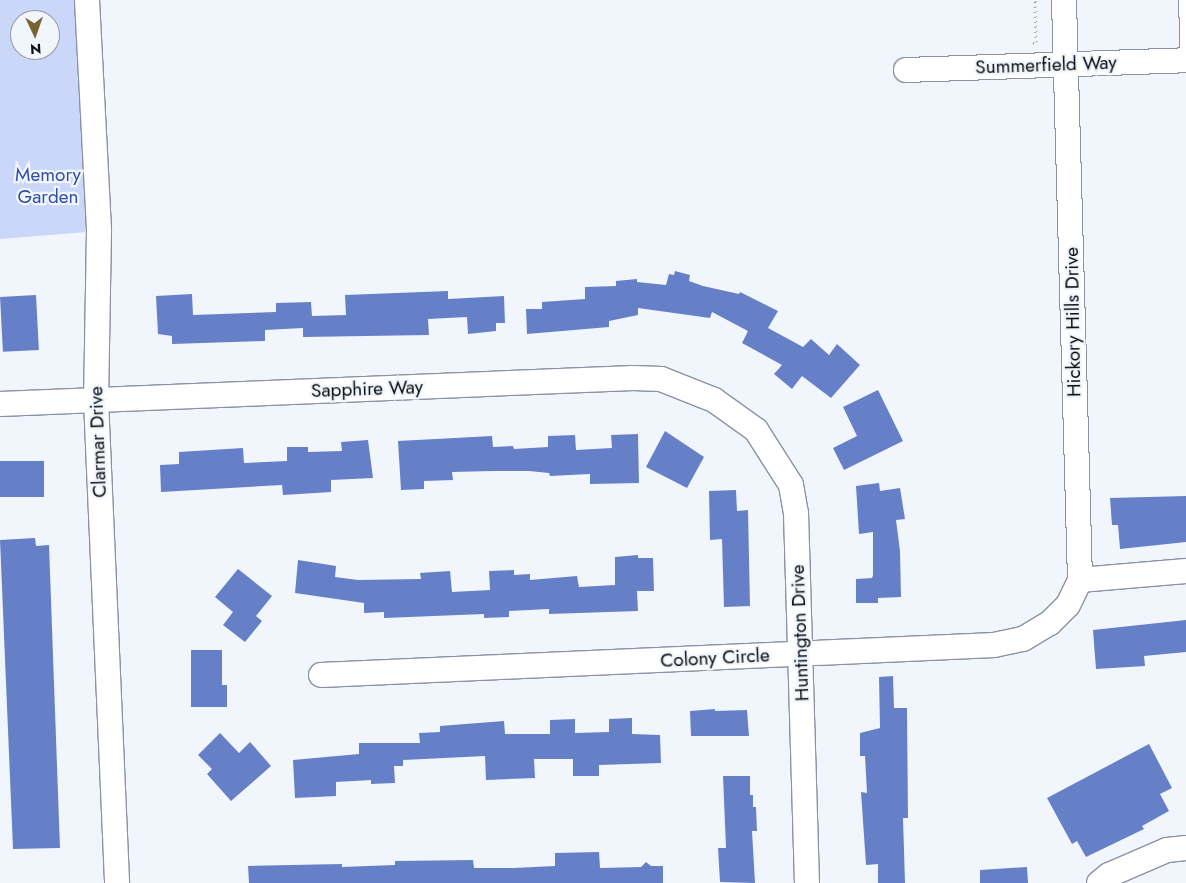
<!DOCTYPE html>
<style>
body{margin:0}
#map{position:relative;width:1186px;height:883px;overflow:hidden;background:#f1f5fc;font-family:Jost,sans-serif}
div>[style]{position:absolute}
.green>*{inset:0;background:#cad7f8}
.building>*{inset:0;background:#6680c8;transform-origin:0 0}
.path>*{height:3px;margin-top:-1.5px;transform-origin:0;background:repeating-linear-gradient(90deg,#a1a5ac 0 1px,transparent 0 5px)}
.roads{filter:drop-shadow(1px 0 #8b92a3) drop-shadow(-1px 0 #8b92a3) drop-shadow(0 1px #8b92a3) drop-shadow(0 -1px #8b92a3)}
.service>*{height:11px;margin:-5.5px;padding:0 5.5px;transform-origin:5.5px;border-radius:5.5px;background:#fff}
.minor>*{height:24px;margin:-12px;padding:0 12px;transform-origin:12px;border-radius:12px;background:#fff}
span{translate:-50% -50%;white-space:nowrap;text-align:center;line-height:1.15;-webkit-text-stroke:4.5px #f1f5fc;paint-order:stroke}
.street-label{font-size:19px;color:#0b0e14}
.park-label{font-size:19px;color:#344fa6}
.north{position:absolute;left:10px;top:10px;width:50px;height:50px;box-sizing:border-box;background:#f1f5fc;border:1px solid #95999f;border-radius:50%;rotate:177deg;font-size:14px;font-weight:700;line-height:20px;text-align:center;color:#0b0e14}
.north::after{content:'';display:block;margin:auto;width:18px;height:22px;background:#786433;clip-path:polygon(50% 0,100% 100%,50% 72%,0 100%)}
</style>
<div id="map">
<div class="green">
<i style="clip-path:polygon(evenodd,0 0,87px 0,99px 231px,0 239px,0 0,20px 20px,50px 20px,50px 50px,20px 50px,20px 20px)"></i>
</div>
<div class="building">
<i style="clip-path:polygon(675px 271px,690px 275px,689px 281px,703px 286px,739px 294px,740px 292px,778px 311px,768px 328px,803px 347px,811px 339px,829px 355px,837px 344px,860px 365px,831px 398px,802px 376px,792px 389px,774px 374px,782px 365px,742px 343px,748px 331px,712px 312px,710px 318px,638px 308px,638px 315px,609px 321px,609px 327px,527px 334px,526px 309px,542px 309px,542px 302px,585px 299px,585px 287px,616px 286px,616px 281px,637px 279px,637px 282px,666px 285px,669px 274px,674px 275px)"></i>
<i style="clip-path:polygon(448px 291px,448px 299px,504px 296px,505px 323px,496px 323px,496px 331px,468px 334px,467px 317px,428px 319px,429px 335px,303px 337px,303px 328px,265px 330px,265px 341px,232px 342px,172px 344px,172px 336px,158px 334px,156px 296px,192px 294px,193px 315px,276px 312px,276px 303px,311px 302px,312px 316px,346px 315px,345px 295px)"></i>
<i style="left:36px;top:295px;width:55px;height:36px;rotate:87deg"></i>
<i style="clip-path:polygon(878px 390px,903px 441px,844px 470px,833px 448px,857px 436px,843px 407px)"></i>
<i style="clip-path:polygon(665px 431px,704px 457px,687px 488px,646px 467px)"></i>
<i style="clip-path:polygon(638px 434px,639px 483px,590px 484px,590px 474px,550px 476px,549px 473px,529px 471px,493px 471px,452px 472px,453px 480px,424px 481px,424px 489px,401px 490px,398px 441px,492px 436px,493px 447px,513px 446px,514px 449px,548px 447px,548px 436px,575px 435px,576px 450px,612px 448px,611px 435px)"></i>
<i style="clip-path:polygon(368px 440px,373px 478px,331px 480px,331px 492px,283px 495px,282px 485px,161px 492px,160px 465px,179px 464px,179px 452px,243px 448px,244px 463px,287px 461px,287px 447px,308px 447px,308px 452px,342px 451px,341px 442px)"></i>
<i style="left:44px;top:461px;width:36px;height:44px;rotate:90deg"></i>
<i style="clip-path:polygon(879px 483px,880px 491px,900px 488px,905px 519px,896px 520px,900px 551px,901px 597px,878px 598px,878px 603px,856px 603px,856px 579px,872px 578px,873px 575px,873px 532px,859px 534px,856px 486px)"></i>
<i style="clip-path:polygon(736px 490px,737px 511px,748px 510px,750px 606px,724px 607px,722px 539px,710px 540px,709px 491px)"></i>
<i style="clip-path:polygon(1186px 496px,1186px 542px,1120px 549px,1118px 525px,1112px 525px,1110px 498px)"></i>
<i style="clip-path:polygon(35px 538px,36px 546px,49px 545px,60px 848px,13px 849px,0 540px)"></i>
<i style="clip-path:polygon(638px 555px,638px 558px,653px 558px,654px 591px,637px 591px,638px 611px,549px 614px,549px 609px,509px 611px,509px 617px,484px 618px,484px 614px,384px 618px,384px 612px,364px 613px,364px 603px,295px 593px,298px 560px,336px 566px,335px 577px,358px 580px,421px 579px,420px 573px,450px 571px,452px 592px,490px 590px,489px 571px,514px 570px,514px 575px,530px 574px,530px 580px,577px 576px,579px 587px,615px 585px,615px 557px)"></i>
<i style="clip-path:polygon(238px 569px,272px 596px,256px 616px,262px 621px,245px 642px,223px 625px,233px 612px,215px 597px)"></i>
<i style="clip-path:polygon(1186px 620px,1186px 652px,1144px 656px,1145px 666px,1096px 669px,1093px 630px)"></i>
<i style="clip-path:polygon(191px 650px,222px 650px,222px 685px,227px 685px,227px 707px,191px 707px)"></i>
<i style="clip-path:polygon(893px 676px,894px 708px,907px 708px,908px 818px,903px 818px,905px 883px,878px 883px,878px 864px,866px 865px,861px 792px,867px 793px,865px 756px,860px 756px,860px 733px,880px 728px,879px 677px)"></i>
<i style="clip-path:polygon(715px 709px,715px 711px,747px 710px,749px 736px,691px 736px,690px 711px)"></i>
<i style="clip-path:polygon(632px 718px,632px 734px,660px 735px,661px 763px,599px 765px,599px 776px,573px 776px,573px 759px,534px 759px,535px 778px,486px 780px,485px 756px,403px 760px,403px 766px,394px 766px,395px 783px,371px 784px,371px 780px,336px 782px,336px 796px,295px 798px,293px 760px,359px 754px,359px 743px,420px 743px,419px 733px,440px 732px,440px 726px,504px 721px,505px 734px,550px 734px,550px 720px,575px 719px,575px 733px,609px 732px,609px 719px)"></i>
<i style="clip-path:polygon(220px 733px,239px 753px,250px 742px,271px 766px,231px 801px,207px 774px,212px 769px,198px 755px)"></i>
<i style="clip-path:polygon(1149px 744px,1172px 788px,1160px 794px,1169px 811px,1142px 826px,1144px 829px,1086px 857px,1077px 841px,1072px 844px,1047px 798px)"></i>
<i style="clip-path:polygon(723px 776px,750px 776px,750px 795px,753px 795px,753px 807px,756px 807px,757px 831px,752px 831px,755px 883px,720px 882px,718px 848px,726px 848px)"></i>
<i style="clip-path:polygon(599px 852px,600px 868px,641px 867px,646px 862px,651px 866px,663px 866px,663px 883px,249px 883px,248px 866px,342px 864px,342px 867px,395px 865px,395px 861px,473px 860px,474px 868px,513px 868px,555px 866px,555px 853px)"></i>
<i style="clip-path:polygon(1027px 867px,1028px 883px,980px 883px,980px 870px)"></i>
</div>
<div class="path">
<i style="left:1033px;top:43px;width:3px;rotate:-18deg"></i>
<i style="left:1036px;top:42px;width:42px;rotate:-91.4deg"></i>
</div>
<div class="roads">
<div class="service">
<i style="left:1184px;top:0;width:62px;rotate:88.2deg"></i>
</div>
<div class="minor">
<i style="left:87px;top:0;width:231px;rotate:87deg"></i>
<i style="left:99px;top:231px;width:169px;rotate:91deg"></i>
<i style="left:96px;top:400px;width:483px;rotate:87.5deg"></i>
<i style="left:906px;top:70px;width:280px;rotate:-2deg"></i>
<i style="left:0;top:404px;width:634px;rotate:-2.35deg"></i>
<i style="left:633px;top:378px;width:28px;rotate:2deg"></i>
<i style="left:661px;top:379px;width:57px;rotate:21.6deg"></i>
<i style="left:714px;top:400px;width:52px;rotate:35.5deg"></i>
<i style="left:756px;top:430px;width:65px;rotate:57.5deg"></i>
<i style="left:791px;top:485px;width:28px;rotate:80deg"></i>
<i style="left:796px;top:513px;width:370px;rotate:88.3deg"></i>
<i style="left:1080px;top:580px;width:106px;rotate:-4.9deg"></i>
<i style="left:321px;top:675px;width:674px;rotate:-2.55deg"></i>
<i style="left:994px;top:645px;width:30px;rotate:-12deg"></i>
<i style="left:1023px;top:639px;width:31px;rotate:-31deg"></i>
<i style="left:1050px;top:623px;width:25px;rotate:-45deg"></i>
<i style="left:1068px;top:605px;width:28px;rotate:-64deg"></i>
<i style="left:1080px;top:580px;width:580px;rotate:-91.58deg"></i>
<i style="left:1099px;top:883px;width:13px;rotate:-39deg"></i>
<i style="left:1109px;top:875px;width:63px;rotate:-23.3deg"></i>
<i style="left:1167px;top:850px;width:19px;rotate:-6deg"></i>
</div>
</div>
<div class="street-label">
<span style="left:1046px;top:65px;rotate:-2deg">Summerfield Way</span>
<span style="left:1073px;top:322px;rotate:-91deg">Hickory Hills Drive</span>
<span style="left:367px;top:389px;rotate:-2deg">Sapphire Way</span>
<span style="left:98px;top:442px;rotate:-92deg">Clarmar Drive</span>
<span style="left:800px;top:633px;rotate:-92deg">Huntington Drive</span>
<span style="left:715px;top:658px;rotate:-3deg">Colony Circle</span>
</div>
<div class="park-label">
<span style="left:48px;top:186px">Memory<br>Garden</span>
</div>
<div class="north">N</div>
</div>
